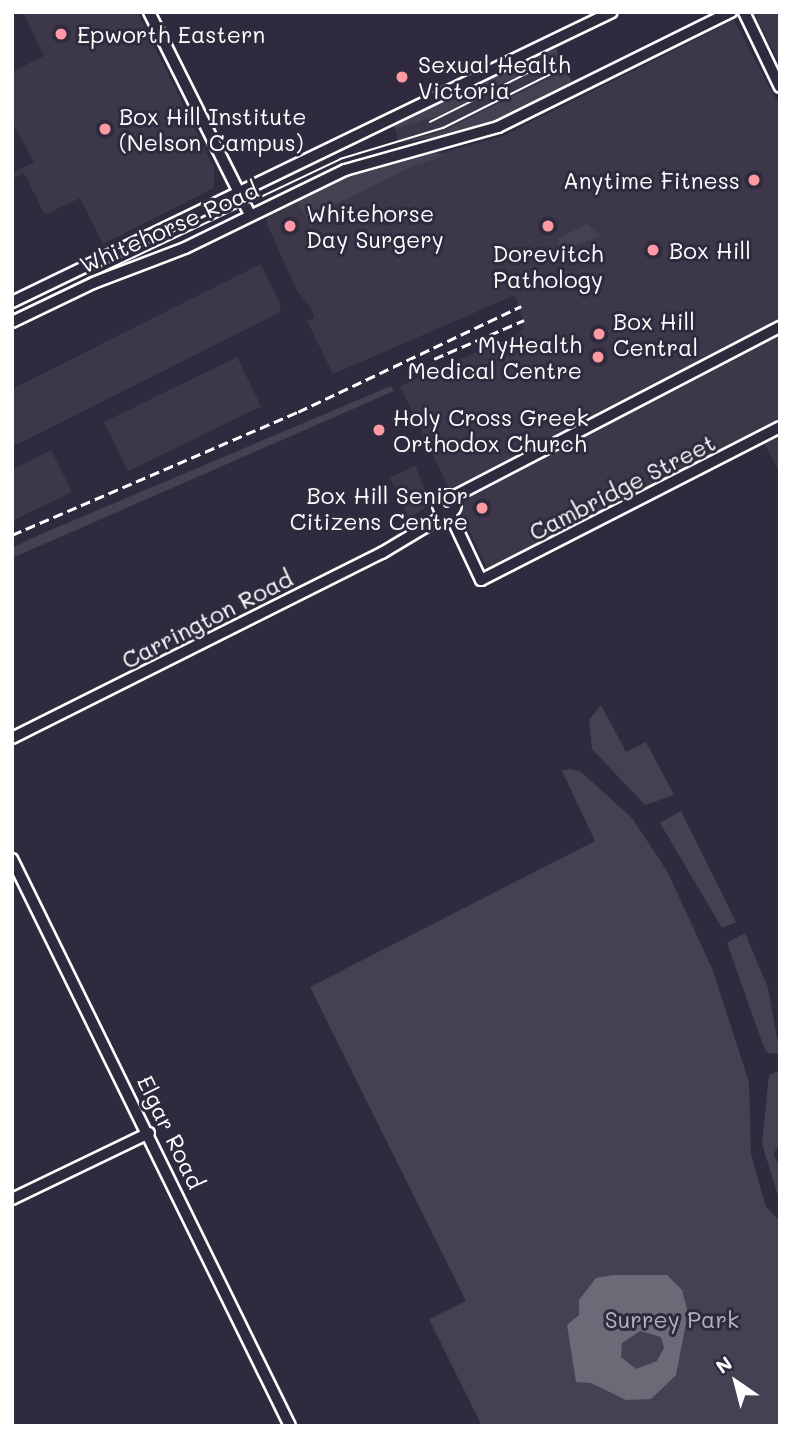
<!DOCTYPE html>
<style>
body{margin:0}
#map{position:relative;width:792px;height:1438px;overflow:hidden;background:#2f2a3d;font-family:Mali,sans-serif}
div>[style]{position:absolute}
.built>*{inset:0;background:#3c3749;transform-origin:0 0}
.green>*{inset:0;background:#464152}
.water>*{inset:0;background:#6d6a77}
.roads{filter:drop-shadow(2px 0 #fff) drop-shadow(-2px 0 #fff) drop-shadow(0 2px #fff) drop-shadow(0 -2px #fff)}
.secondary>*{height:10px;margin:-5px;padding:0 5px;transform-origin:5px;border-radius:5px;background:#2f2a3d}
.secondary>.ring{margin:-5px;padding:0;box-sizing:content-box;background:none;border:10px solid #2f2a3d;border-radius:50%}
.primary>*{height:10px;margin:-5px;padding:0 5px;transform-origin:5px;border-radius:5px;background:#2f2a3d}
.tram>*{height:2px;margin:-1px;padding:0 1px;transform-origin:1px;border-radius:1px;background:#fff}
.rail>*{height:2.5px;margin-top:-1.25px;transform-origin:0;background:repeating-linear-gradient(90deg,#fff 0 10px,transparent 0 15px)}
.dots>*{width:19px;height:19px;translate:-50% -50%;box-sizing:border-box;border:4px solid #2f2a3d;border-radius:50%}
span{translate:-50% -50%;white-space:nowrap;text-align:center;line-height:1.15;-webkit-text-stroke:6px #2f2a3d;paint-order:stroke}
.poi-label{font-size:23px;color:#fff}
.left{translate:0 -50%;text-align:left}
.right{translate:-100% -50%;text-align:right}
.street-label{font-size:23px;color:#fff}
.park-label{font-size:23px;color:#b5b3ba}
.frame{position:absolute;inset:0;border:14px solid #fff;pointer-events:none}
.north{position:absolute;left:701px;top:1347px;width:70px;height:70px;-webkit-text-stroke:5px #2f2a3d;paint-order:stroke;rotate:325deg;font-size:19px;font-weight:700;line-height:28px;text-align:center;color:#fff}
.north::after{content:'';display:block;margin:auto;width:24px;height:32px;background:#fff;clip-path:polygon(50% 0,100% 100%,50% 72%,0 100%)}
</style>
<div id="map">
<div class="built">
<i style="clip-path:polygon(23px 12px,137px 12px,214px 167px,214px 188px,103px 244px,80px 198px,45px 215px,24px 173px,12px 179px,12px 173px,34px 162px,12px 122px,12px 72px,44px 56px)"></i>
<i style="clip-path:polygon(754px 12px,780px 12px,780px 64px,767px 39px)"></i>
<i style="clip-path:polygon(734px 20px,780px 107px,780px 473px,758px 433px,487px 568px,400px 386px,520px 333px,524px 323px,515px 295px,333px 374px,307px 321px,314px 318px,313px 311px,296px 289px,267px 224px,267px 214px,315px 188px,503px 136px)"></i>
<i style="clip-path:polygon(559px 55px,566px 70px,441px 132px,398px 143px,395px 129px,440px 115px)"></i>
<i style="clip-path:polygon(261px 264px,281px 305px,279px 313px,12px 447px,12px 389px)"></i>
<i style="left:237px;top:357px;width:55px;height:148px;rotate:64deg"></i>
<i style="clip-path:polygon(51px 450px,72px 492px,12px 521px,12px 470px)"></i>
<i style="clip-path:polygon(415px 465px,430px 504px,409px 519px,390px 478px)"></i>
</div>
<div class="green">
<i style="clip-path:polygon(556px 48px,559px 55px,440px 115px,395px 129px,392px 124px)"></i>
<i style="clip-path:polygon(566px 70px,572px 82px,475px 130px,399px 143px,441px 132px)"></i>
<i style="clip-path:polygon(438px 152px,442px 155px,436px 159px,415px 165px,328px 208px,311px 228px,296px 198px,351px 173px)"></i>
<i style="clip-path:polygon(587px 224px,600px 235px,560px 253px,558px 238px)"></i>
<i style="clip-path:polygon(391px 386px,394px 391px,12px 558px,12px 548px,39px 535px)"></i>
<i style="clip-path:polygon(601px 705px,626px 752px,646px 742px,674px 795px,645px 805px,592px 749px,589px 720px)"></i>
<i style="clip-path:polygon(569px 769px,580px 771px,632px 818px,667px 871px,712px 968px,749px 1082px,751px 1154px,766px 1207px,780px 1221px,780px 1426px,482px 1426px,429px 1319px,466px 1301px,310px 987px,595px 841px,562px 771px)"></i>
<i style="clip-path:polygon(681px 811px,736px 922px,722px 928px,660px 823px)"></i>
<i style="clip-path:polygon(745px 933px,768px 988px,780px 1054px,768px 1053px,763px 1045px,727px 943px)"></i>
<i style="clip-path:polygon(780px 1070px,780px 1144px,773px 1154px,780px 1167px,780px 1202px,762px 1144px,769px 1075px)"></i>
</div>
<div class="water">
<i style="clip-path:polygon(evenodd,613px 1275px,667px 1275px,682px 1290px,688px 1313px,676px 1375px,651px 1399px,626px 1400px,591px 1383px,576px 1382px,567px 1325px,579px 1315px,579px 1300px,596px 1278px,613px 1275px,640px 1331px,661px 1337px,664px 1348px,657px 1361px,636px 1369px,621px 1357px,622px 1343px,640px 1331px)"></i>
</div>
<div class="roads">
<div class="secondary">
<i style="left:149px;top:12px;width:227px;rotate:63.5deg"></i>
<i class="ring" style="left:438px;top:495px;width:8px;height:8px"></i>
<i style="left:453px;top:497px;width:369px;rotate:-27.5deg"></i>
<i style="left:450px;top:514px;width:73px;rotate:64.8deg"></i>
<i style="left:481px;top:580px;width:336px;rotate:-27.1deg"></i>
<i style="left:12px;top:738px;width:414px;rotate:-26.6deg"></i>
<i style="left:382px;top:553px;width:76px;rotate:-31deg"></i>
<i style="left:12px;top:1199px;width:152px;rotate:-25.7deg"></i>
</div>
<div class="primary">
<i style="left:744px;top:12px;width:83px;rotate:64.4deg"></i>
<i style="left:12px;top:302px;width:666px;rotate:-25.8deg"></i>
<i style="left:12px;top:322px;width:90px;rotate:-25.7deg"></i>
<i style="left:93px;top:283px;width:98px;rotate:-20.8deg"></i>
<i style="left:185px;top:248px;width:178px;rotate:-26deg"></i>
<i style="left:345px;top:170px;width:159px;rotate:-15.7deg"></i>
<i style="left:498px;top:127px;width:260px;rotate:-26.3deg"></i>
<i style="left:12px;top:859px;width:631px;rotate:63.88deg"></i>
</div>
</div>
<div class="tram">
<i style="left:430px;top:122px;width:132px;rotate:-26.6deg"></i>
<i style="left:12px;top:315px;width:363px;rotate:-25.4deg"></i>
<i style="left:340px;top:159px;width:108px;rotate:-16.8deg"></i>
<i style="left:443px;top:128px;width:123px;rotate:-26.6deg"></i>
</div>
<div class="rail">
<i style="left:434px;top:359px;width:98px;rotate:-23.4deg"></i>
<i style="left:12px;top:535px;width:311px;rotate:-23.3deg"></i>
<i style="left:298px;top:412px;width:247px;rotate:-25.4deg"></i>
</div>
<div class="dots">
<i style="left:61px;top:34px;background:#ff9aa2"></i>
<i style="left:402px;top:77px;background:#ff9aa2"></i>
<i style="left:105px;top:129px;background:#ff9aa2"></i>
<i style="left:754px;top:180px;background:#ff9aa2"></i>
<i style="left:290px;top:226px;background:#ff9aa2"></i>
<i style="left:548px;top:226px;background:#ff9aa2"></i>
<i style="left:653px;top:250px;background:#ff9aa2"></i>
<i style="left:599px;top:334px;background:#ff9aa2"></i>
<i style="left:598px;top:357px;background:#ff9aa2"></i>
<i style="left:379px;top:430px;background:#ff9aa2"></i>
<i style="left:482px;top:508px;background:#ff9aa2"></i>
</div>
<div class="poi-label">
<span class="left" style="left:77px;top:34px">Epworth Eastern</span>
<span class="left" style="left:418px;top:77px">Sexual Health<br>Victoria</span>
<span class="left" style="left:119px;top:129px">Box Hill Institute<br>(Nelson Campus)</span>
<span class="right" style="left:740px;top:180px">Anytime Fitness</span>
<span class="left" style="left:306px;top:226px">Whitehorse<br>Day Surgery</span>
<span class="left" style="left:669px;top:250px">Box Hill</span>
<span style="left:548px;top:266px">Dorevitch<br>Pathology</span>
<span class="left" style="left:613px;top:334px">Box Hill<br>Central</span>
<span class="right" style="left:582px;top:357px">MyHealth<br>Medical Centre</span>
<span class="left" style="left:393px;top:430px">Holy Cross Greek<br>Orthodox Church</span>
<span class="right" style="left:468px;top:508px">Box Hill Senior<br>Citizens Centre</span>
</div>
<div class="street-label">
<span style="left:169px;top:227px;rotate:-24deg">Whitehorse Road</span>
<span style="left:622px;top:487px;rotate:-27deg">Cambridge Street</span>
<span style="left:207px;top:619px;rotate:-27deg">Carrington Road</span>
<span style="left:171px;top:1132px;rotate:64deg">Elgar Road</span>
</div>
<div class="park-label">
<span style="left:672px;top:1319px">Surrey Park</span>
</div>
<div class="frame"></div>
<div class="north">N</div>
</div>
